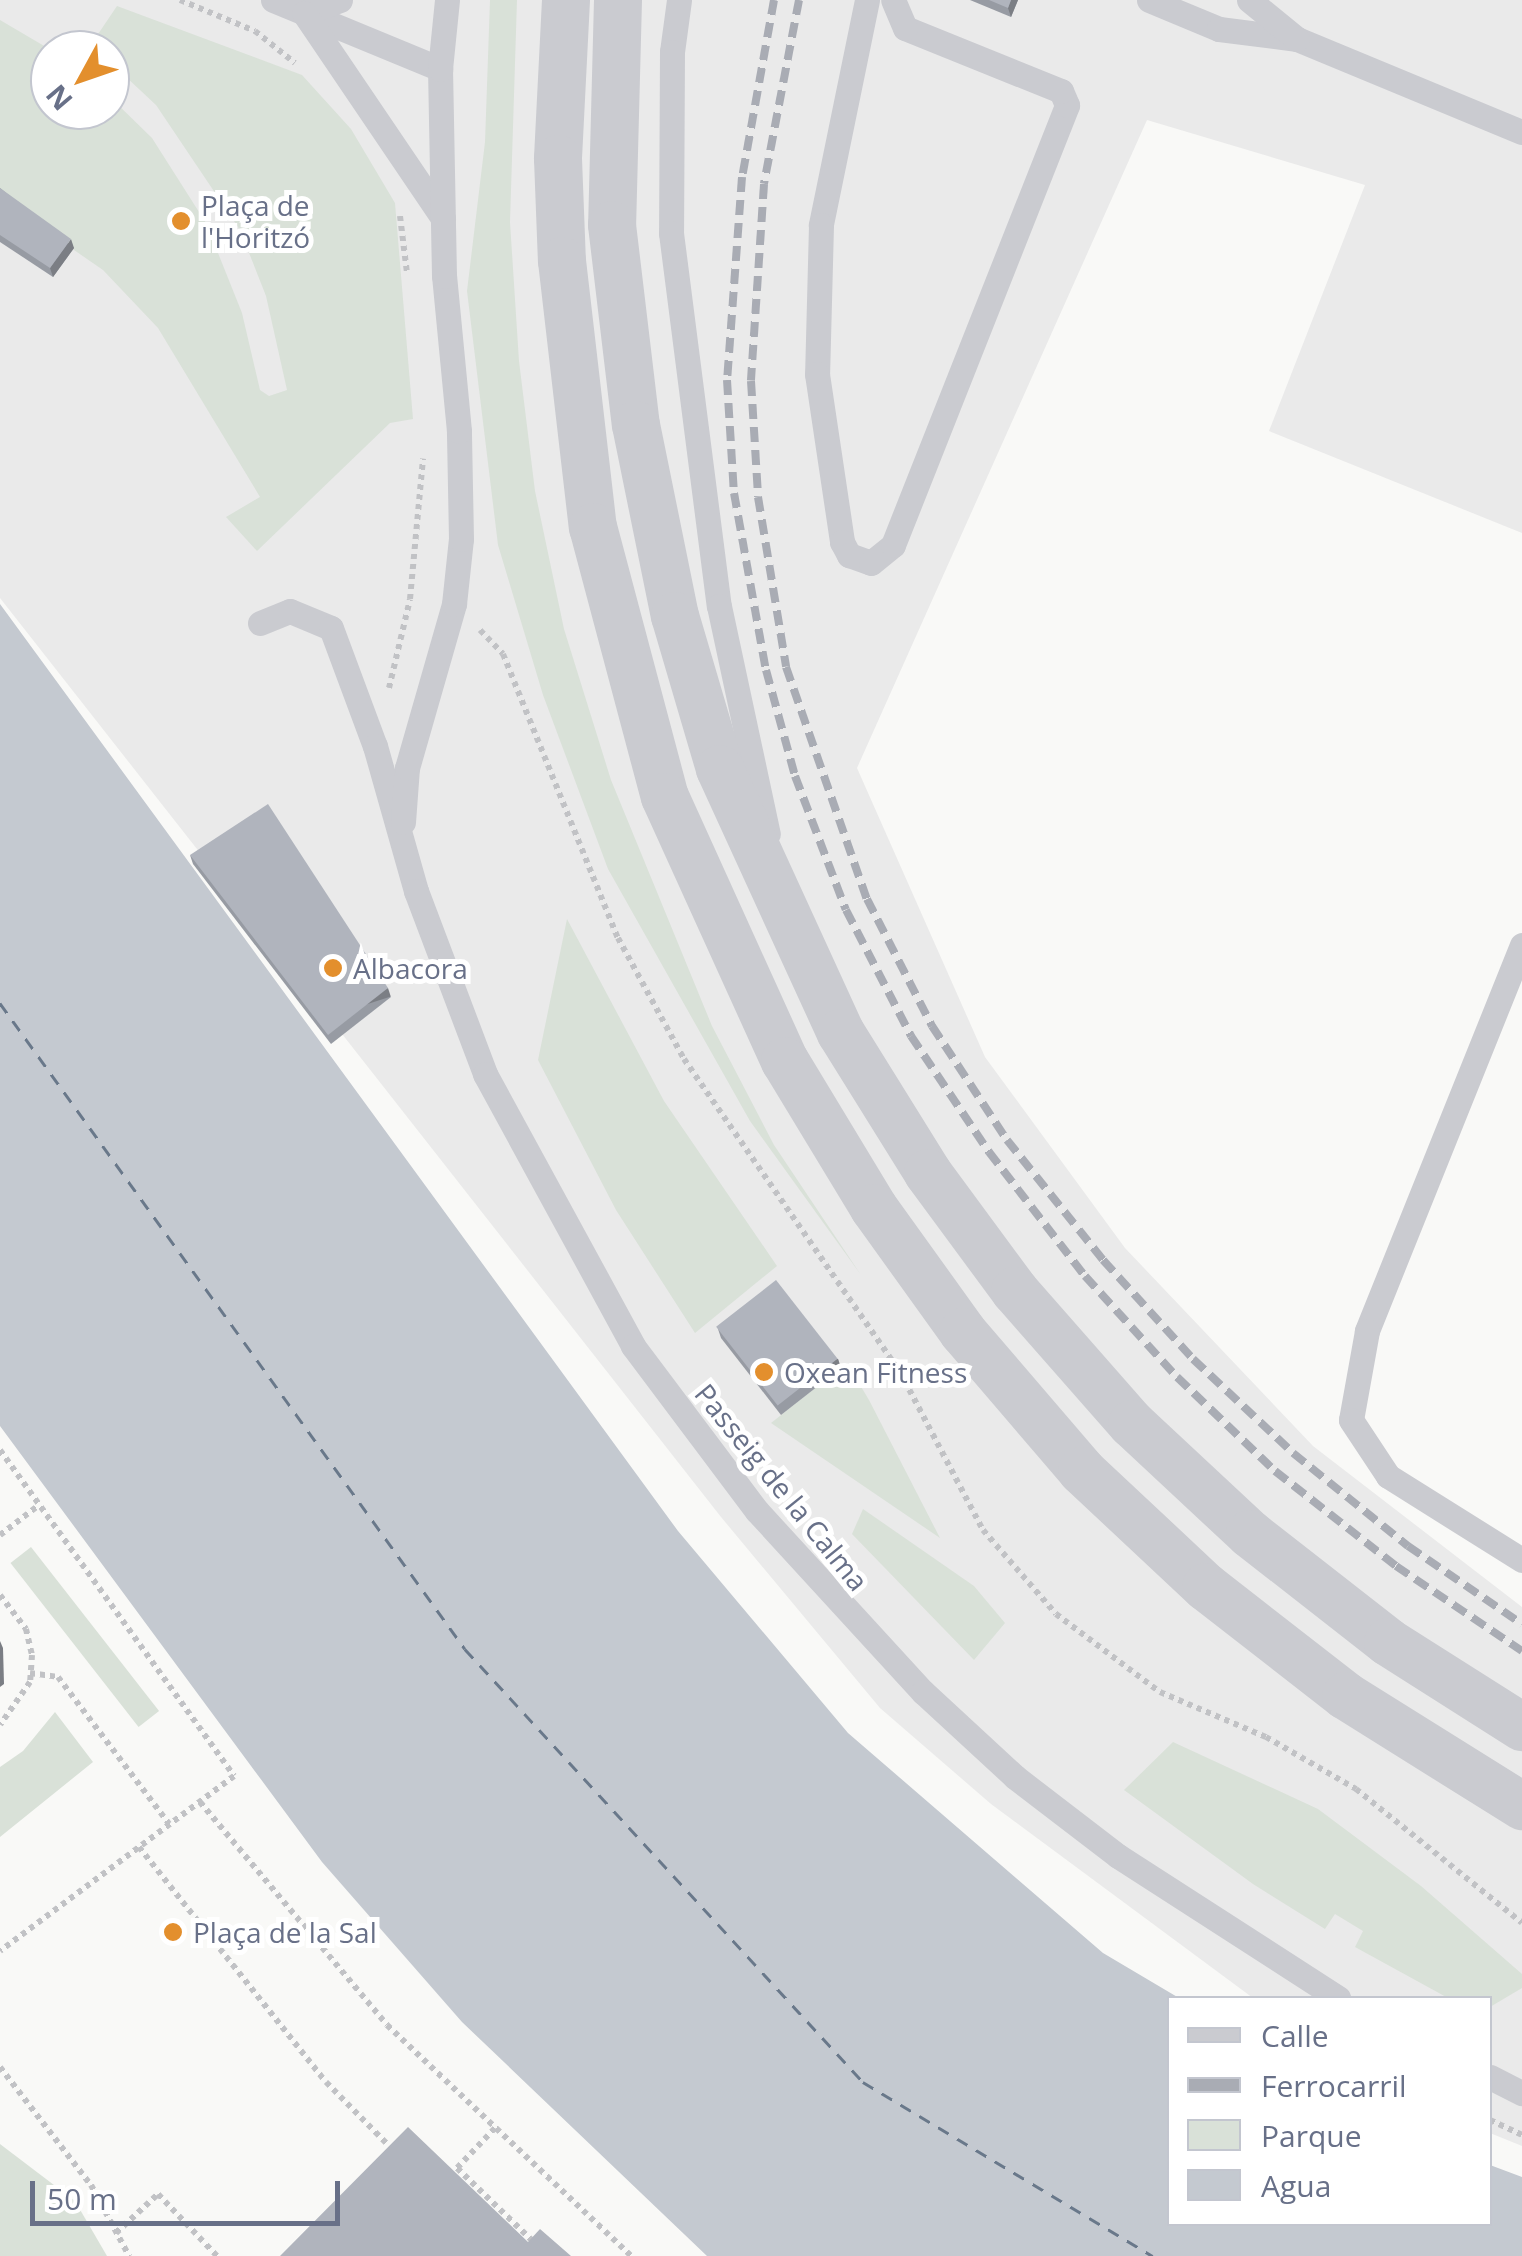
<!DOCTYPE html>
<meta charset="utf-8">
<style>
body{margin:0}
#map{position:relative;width:1522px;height:2256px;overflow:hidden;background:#f9f9f7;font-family:"Open Sans",sans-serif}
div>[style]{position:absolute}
.built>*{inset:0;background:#eaeaea}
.green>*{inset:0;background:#d9e1d8;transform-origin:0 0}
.water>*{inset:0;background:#c4c9d0}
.ferry>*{height:2.5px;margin-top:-1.25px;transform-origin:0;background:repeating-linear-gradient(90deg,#69788a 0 12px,transparent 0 22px)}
.path>*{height:6px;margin-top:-3px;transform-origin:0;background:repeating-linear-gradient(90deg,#c1c2c5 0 5px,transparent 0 10px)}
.lane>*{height:25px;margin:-12.5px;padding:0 12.5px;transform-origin:12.5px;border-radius:12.5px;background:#cacbd0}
.street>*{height:48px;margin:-24px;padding:0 24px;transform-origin:24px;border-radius:24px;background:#cacbd0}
.rail>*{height:8px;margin-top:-4px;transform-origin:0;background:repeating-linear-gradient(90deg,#a9acb4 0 15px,transparent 0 23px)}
.wall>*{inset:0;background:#979ba3}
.shaded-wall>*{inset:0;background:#7b7e84;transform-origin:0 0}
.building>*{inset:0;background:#b0b4bd;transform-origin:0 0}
.dots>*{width:28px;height:28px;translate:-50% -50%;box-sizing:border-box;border:5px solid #fff;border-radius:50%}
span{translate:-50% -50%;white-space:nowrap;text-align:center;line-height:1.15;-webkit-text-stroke:10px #fff;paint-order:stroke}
.poi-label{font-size:28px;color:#687088}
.left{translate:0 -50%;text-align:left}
.street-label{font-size:28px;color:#687088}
.legend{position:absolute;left:1167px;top:1996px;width:325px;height:230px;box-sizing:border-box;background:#fff;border:2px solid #c3c6cf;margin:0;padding:12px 18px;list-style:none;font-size:30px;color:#687088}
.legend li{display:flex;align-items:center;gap:20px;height:50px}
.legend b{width:50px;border:2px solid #c3c6cf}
.north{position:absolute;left:30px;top:30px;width:100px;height:100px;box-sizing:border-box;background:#fff;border:2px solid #c3c6cf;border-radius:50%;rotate:230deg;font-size:28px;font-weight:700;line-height:40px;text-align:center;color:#687088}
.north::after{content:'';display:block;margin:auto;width:35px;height:45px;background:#e38f2d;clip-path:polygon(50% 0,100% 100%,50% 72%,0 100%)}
.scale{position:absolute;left:30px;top:2181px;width:310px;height:45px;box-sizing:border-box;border:5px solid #687088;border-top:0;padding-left:12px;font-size:30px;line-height:35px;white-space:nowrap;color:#687088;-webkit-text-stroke:8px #fff;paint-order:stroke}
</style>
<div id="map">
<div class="built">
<i style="clip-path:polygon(evenodd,0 0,1522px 0,1522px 533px,1269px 431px,1365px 185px,1147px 120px,857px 768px,985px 1057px,1125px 1248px,1313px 1446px,1522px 1607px,1522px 2146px,1490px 2133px,1490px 1998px,1253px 1998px,991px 1804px,880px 1708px,721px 1517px,0 598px,0 0,50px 50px,110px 50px,110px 110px,50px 110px,50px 50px)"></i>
</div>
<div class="green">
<i style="clip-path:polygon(490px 0,517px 0,510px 222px,519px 361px,535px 491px,564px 629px,611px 780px,712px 1026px,774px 1145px,861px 1275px,750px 1121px,608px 869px,543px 695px,498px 545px,467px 291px,485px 142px)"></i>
<i style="clip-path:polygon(117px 6px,302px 75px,351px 129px,395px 203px,413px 419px,390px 423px,257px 551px,226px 517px,260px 497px,158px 328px,103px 270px,0 199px,0 20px,51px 50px,50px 110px,110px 110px,110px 97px,152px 138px,206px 223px,242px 313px,260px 390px,269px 396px,287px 390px,266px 296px,240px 230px,156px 105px,110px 62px,110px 50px,90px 46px)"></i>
<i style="clip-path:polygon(567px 919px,664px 1101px,777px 1266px,695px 1333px,616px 1210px,538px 1060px)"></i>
<i style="clip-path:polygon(847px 1363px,869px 1400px,940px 1538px,771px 1423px)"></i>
<i style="clip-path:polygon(863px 1509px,974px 1586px,1005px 1623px,974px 1660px,852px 1534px)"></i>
<i style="left:31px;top:1547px;width:208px;height:26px;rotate:52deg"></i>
<i style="clip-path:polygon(55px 1712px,93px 1762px,0 1837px,0 1767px,23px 1751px)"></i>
<i style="clip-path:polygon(1173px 1742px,1318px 1809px,1421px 1886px,1522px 1974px,1522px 1988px,1490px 2007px,1490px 1998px,1448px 1998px,1355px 1947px,1363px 1931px,1335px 1914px,1325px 1929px,1253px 1884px,1124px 1790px)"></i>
<i style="clip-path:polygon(0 2144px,75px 2201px,107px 2256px,0 2256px)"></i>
</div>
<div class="water">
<i style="clip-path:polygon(0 604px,678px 1531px,848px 1733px,1103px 1953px,1179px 1998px,1170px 1998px,1170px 2224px,1490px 2224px,1490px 2165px,1522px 2177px,1522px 2256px,707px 2256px,462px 2022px,322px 1862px,0 1426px)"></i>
</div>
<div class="ferry">
<i style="left:0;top:1003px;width:796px;rotate:54.25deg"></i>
<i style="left:465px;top:1649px;width:588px;rotate:47.41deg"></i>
<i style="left:863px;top:2082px;width:338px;rotate:31deg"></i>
</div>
<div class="path">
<i style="left:180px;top:0;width:81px;rotate:22.5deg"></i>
<i style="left:255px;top:31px;width:51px;rotate:38.7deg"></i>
<i style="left:400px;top:216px;width:57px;rotate:83deg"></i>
<i style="left:480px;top:630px;width:33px;rotate:46deg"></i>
<i style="left:503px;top:654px;width:306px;rotate:68deg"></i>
<i style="left:618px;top:938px;width:138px;rotate:61.4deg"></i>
<i style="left:684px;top:1059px;width:380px;rotate:55.4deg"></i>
<i style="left:900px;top:1372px;width:178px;rotate:62.3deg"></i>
<i style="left:983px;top:1530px;width:111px;rotate:49deg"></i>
<i style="left:1056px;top:1614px;width:130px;rotate:36.9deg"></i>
<i style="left:1160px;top:1692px;width:115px;rotate:23deg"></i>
<i style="left:1266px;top:1737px;width:104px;rotate:30deg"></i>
<i style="left:1356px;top:1789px;width:213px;rotate:38.9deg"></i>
<i style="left:389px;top:688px;width:91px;rotate:-76.7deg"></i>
<i style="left:410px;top:599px;width:141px;rotate:-84.7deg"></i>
<i style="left:0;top:1450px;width:401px;rotate:54.3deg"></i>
<i style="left:234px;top:1776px;width:292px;rotate:143.2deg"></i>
<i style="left:0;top:1535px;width:49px;rotate:-37.6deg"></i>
<i style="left:0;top:1595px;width:43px;rotate:52.6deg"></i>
<i style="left:26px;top:1629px;width:27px;rotate:77deg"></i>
<i style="left:32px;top:1655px;width:27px;rotate:94deg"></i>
<i style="left:30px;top:1682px;width:52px;rotate:124.9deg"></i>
<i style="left:30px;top:1673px;width:28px;rotate:8deg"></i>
<i style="left:58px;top:1677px;width:184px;rotate:52.9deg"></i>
<i style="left:200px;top:1802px;width:291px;rotate:50deg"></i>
<i style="left:387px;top:2025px;width:336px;rotate:43.4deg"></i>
<i style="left:139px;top:1847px;width:300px;rotate:51.5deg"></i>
<i style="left:326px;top:2082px;width:95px;rotate:45.4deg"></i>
<i style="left:0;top:2067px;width:149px;rotate:52.4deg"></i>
<i style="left:91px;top:2185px;width:81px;rotate:61.8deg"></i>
<i style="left:1490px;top:2120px;width:35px;rotate:25deg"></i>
<i style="left:495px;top:2128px;width:55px;rotate:133.5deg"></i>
<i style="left:457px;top:2168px;width:127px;rotate:44deg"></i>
<i style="left:116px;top:2233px;width:57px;rotate:-42.9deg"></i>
<i style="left:158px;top:2194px;width:86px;rotate:46.4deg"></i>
</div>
<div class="lane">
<i style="left:273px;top:0;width:181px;rotate:22.4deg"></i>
<i style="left:340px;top:0;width:38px;rotate:160deg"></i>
<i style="left:304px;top:13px;width:248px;rotate:55.9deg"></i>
<i style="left:679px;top:0;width:52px;rotate:97.7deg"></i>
<i style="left:672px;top:52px;width:181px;rotate:90.3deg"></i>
<i style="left:671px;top:233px;width:376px;rotate:82.7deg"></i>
<i style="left:719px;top:606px;width:233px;rotate:77.9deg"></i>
<i style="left:867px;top:0;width:230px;rotate:101.6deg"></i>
<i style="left:821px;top:225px;width:149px;rotate:91.5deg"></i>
<i style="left:817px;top:374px;width:170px;rotate:81.5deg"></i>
<i style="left:842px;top:542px;width:15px;rotate:62deg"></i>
<i style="left:849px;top:555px;width:23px;rotate:20deg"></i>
<i style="left:871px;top:563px;width:28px;rotate:-39deg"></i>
<i style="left:893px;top:545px;width:473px;rotate:-68.4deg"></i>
<i style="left:1067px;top:105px;width:15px;rotate:-113deg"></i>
<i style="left:1061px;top:91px;width:168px;rotate:-158deg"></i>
<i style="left:905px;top:28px;width:30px;rotate:-113deg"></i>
<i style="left:1149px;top:0;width:76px;rotate:22.5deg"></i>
<i style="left:1219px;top:29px;width:79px;rotate:7.3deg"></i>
<i style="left:1297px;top:39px;width:243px;rotate:22.5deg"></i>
<i style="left:1249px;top:0;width:62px;rotate:39.1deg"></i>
<i style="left:260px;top:623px;width:32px;rotate:-22deg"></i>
<i style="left:290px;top:611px;width:44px;rotate:22.5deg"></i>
<i style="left:331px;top:628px;width:126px;rotate:69.6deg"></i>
<i style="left:375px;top:746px;width:151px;rotate:74.2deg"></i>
<i style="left:416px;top:891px;width:196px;rotate:69.3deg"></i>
<i style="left:485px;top:1074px;width:310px;rotate:61.4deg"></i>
<i style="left:633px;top:1346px;width:206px;rotate:53.1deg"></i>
<i style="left:757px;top:1511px;width:246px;rotate:47.5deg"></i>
<i style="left:923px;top:1692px;width:125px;rotate:42.7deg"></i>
<i style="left:1015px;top:1777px;width:130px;rotate:37.5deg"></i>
<i style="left:1118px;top:1856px;width:262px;rotate:32.8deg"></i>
<i style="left:403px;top:822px;width:54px;rotate:-85.8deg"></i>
<i style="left:407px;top:768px;width:171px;rotate:-74deg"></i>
<i style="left:454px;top:604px;width:65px;rotate:-83.9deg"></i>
<i style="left:461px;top:539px;width:108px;rotate:-91.1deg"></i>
<i style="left:459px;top:431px;width:156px;rotate:-95.5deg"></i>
<i style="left:444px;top:276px;width:207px;rotate:-91.1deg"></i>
<i style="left:440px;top:69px;width:69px;rotate:-84.2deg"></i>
<i style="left:1522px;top:945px;width:416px;rotate:111.9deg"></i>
<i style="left:1367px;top:1331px;width:90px;rotate:100.2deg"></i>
<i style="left:1351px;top:1420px;width:67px;rotate:56.5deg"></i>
<i style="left:1388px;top:1476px;width:158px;rotate:32.1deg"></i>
<i style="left:1490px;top:2077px;width:36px;rotate:27deg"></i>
</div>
<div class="street">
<i style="left:566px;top:0;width:159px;rotate:92.9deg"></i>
<i style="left:558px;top:159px;width:102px;rotate:87.8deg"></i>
<i style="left:562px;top:261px;width:268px;rotate:83.4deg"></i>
<i style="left:593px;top:527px;width:279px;rotate:75.1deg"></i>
<i style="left:665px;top:797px;width:290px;rotate:65.6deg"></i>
<i style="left:785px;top:1061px;width:172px;rotate:58.8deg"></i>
<i style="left:874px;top:1208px;width:153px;rotate:54.3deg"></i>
<i style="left:963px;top:1332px;width:183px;rotate:49.4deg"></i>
<i style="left:1082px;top:1471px;width:170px;rotate:43.1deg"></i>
<i style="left:1206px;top:1587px;width:177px;rotate:37.9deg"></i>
<i style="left:1346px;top:1696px;width:208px;rotate:32deg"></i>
<i style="left:618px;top:0;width:225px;rotate:91.5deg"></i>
<i style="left:612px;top:225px;width:201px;rotate:83.2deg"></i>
<i style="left:636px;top:425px;width:195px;rotate:78.5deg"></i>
<i style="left:675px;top:616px;width:159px;rotate:73.6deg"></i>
<i style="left:720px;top:769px;width:290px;rotate:65.4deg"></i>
<i style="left:841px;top:1033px;width:165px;rotate:58.1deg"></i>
<i style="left:928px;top:1173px;width:147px;rotate:53.6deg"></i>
<i style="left:1015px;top:1291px;width:177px;rotate:48.7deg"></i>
<i style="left:1132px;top:1424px;width:161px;rotate:43deg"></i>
<i style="left:1250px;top:1534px;width:175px;rotate:38deg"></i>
<i style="left:1388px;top:1642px;width:159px;rotate:32.4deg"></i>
</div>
<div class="rail">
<i style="left:774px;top:0;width:180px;rotate:100.2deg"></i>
<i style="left:742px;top:177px;width:204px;rotate:94.2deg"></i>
<i style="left:727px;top:380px;width:113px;rotate:86.5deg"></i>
<i style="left:734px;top:493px;width:180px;rotate:79.8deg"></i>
<i style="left:766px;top:670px;width:110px;rotate:74.7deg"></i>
<i style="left:795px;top:776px;width:143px;rotate:69.2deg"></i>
<i style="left:846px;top:910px;width:142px;rotate:62.7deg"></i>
<i style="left:911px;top:1036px;width:140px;rotate:56.1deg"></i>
<i style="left:989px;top:1152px;width:157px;rotate:52.3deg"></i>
<i style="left:1085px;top:1276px;width:137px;rotate:47.7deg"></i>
<i style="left:1177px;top:1377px;width:136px;rotate:43.8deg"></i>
<i style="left:1275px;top:1471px;width:154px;rotate:38.1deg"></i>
<i style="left:1396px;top:1566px;width:152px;rotate:34deg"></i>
<i style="left:799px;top:0;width:187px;rotate:100.8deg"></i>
<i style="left:764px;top:184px;width:197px;rotate:93.8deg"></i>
<i style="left:751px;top:381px;width:116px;rotate:86.5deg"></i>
<i style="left:758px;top:497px;width:172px;rotate:80.6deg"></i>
<i style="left:786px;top:667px;width:246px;rotate:70.8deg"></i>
<i style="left:867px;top:899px;width:143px;rotate:62.9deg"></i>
<i style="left:932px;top:1026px;width:136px;rotate:56.7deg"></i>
<i style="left:1007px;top:1140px;width:154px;rotate:51.3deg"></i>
<i style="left:1103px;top:1260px;width:134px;rotate:47.7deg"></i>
<i style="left:1193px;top:1359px;width:137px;rotate:43.2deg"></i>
<i style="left:1293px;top:1453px;width:148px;rotate:39deg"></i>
<i style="left:1408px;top:1546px;width:138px;rotate:34.4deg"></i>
</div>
<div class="wall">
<i style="clip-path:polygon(970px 0,1018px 0,1011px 17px)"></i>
<i style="clip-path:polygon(0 188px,74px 248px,53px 277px,0 242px)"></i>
<i style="clip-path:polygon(190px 855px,391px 997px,331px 1044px,193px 864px)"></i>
<i style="clip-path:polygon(718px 1329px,838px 1359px,841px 1368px,781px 1415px,721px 1338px)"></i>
</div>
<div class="shaded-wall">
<i style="clip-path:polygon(1011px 0,1018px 0,1011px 17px,1008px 8px)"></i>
<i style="clip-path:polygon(71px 239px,74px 248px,53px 277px,50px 268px)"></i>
<i style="left:388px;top:988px;width:9px;height:76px;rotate:72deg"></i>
<i style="left:838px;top:1359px;width:9px;height:76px;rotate:72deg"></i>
<i style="clip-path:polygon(0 1641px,3px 1648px,4px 1684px,0 1687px)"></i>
</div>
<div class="building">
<i style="clip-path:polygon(989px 0,1011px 0,1008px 8px)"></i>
<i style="clip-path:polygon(0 188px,71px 239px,50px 268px,0 235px)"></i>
<i style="clip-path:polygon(268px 804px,388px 988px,328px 1035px,190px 855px)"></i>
<i style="left:776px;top:1280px;width:100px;height:76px;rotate:52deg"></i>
<i style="clip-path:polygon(408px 2127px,528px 2242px,540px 2229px,571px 2256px,280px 2256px)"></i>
</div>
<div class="dots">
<i style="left:181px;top:221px;background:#e38f2d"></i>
<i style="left:333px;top:968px;background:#e38f2d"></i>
<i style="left:764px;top:1372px;background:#e38f2d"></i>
<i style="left:173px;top:1932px;background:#e38f2d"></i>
</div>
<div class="poi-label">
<span class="left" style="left:201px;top:221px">Plaça de<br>l'Horitzó</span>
<span class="left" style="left:353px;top:968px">Albacora</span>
<span class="left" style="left:784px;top:1372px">Oxean Fitness</span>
<span class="left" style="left:193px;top:1932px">Plaça de la Sal</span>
</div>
<div class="street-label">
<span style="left:782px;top:1487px;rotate:51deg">Passeig de la Calma</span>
</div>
<ul class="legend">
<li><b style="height:12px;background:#cacbd0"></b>Calle</li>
<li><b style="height:12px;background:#a9acb4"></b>Ferrocarril</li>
<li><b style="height:28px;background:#d9e1d8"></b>Parque</li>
<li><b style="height:28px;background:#c4c9d0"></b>Agua</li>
</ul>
<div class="north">N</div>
<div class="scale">50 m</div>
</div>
